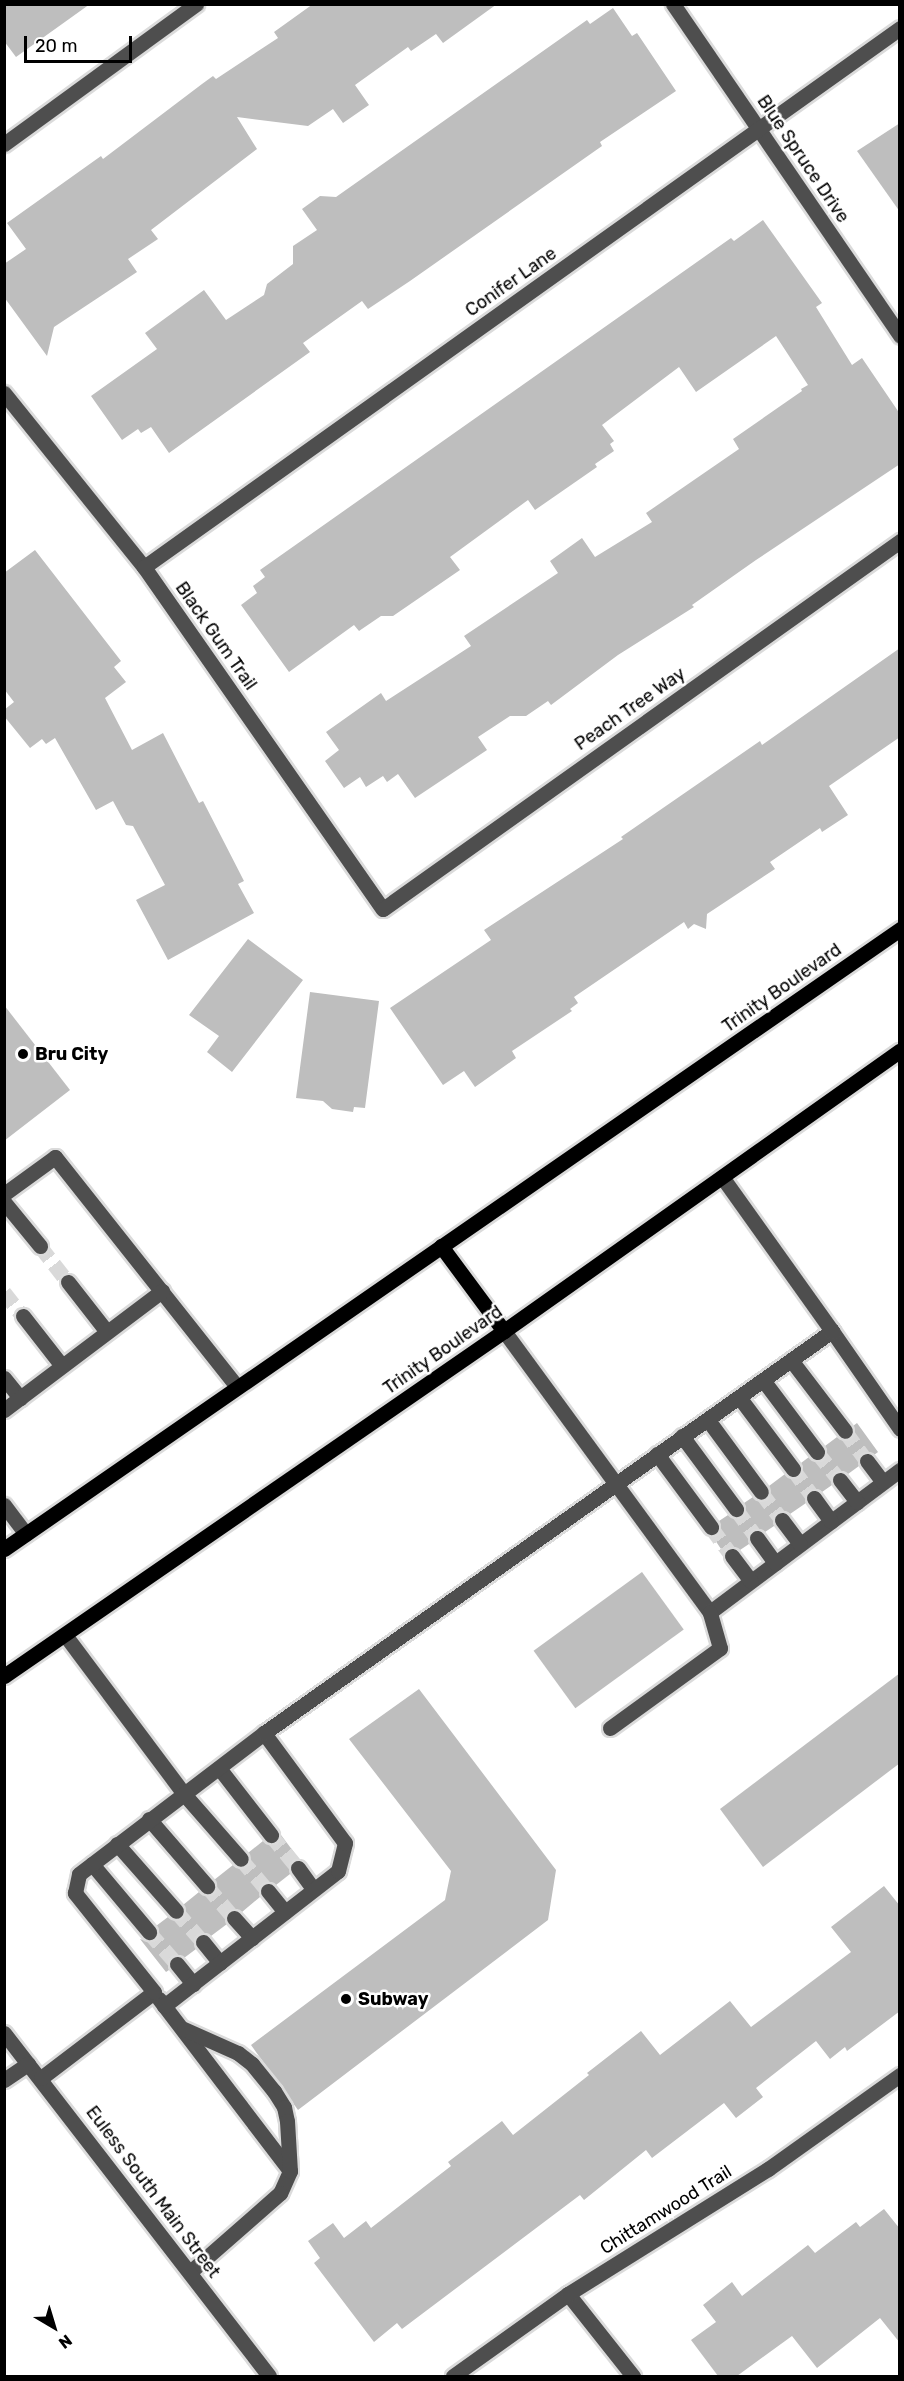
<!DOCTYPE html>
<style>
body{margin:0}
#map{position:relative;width:904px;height:2381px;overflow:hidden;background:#fff;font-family:Rubik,sans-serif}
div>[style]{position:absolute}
.building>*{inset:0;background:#bebebe;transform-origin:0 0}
.minor-tunnel>*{height:15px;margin-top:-7.5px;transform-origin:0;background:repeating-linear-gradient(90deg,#d9d9d9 0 15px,transparent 0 23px)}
.roads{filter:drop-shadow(2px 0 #dbdbdb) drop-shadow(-2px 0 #dbdbdb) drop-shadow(0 2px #dbdbdb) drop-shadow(0 -2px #dbdbdb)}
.minor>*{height:15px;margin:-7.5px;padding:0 7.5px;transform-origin:7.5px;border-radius:7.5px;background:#4e4e4e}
.major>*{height:15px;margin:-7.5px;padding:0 7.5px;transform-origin:7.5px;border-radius:7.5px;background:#000}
.dots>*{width:16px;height:16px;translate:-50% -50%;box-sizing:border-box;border:3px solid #fff;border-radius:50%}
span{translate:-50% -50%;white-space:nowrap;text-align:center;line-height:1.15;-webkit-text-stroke:5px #fff;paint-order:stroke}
.street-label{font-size:18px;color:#000}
.poi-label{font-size:18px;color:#000;font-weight:700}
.left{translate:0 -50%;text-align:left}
.frame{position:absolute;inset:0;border:6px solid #000;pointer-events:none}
.north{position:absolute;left:24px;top:2297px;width:60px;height:60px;-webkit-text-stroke:4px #fff;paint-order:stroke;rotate:142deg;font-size:16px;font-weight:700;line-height:24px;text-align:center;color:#000}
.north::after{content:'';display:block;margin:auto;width:21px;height:27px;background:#000;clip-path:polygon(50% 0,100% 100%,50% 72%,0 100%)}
.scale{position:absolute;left:24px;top:36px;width:108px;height:27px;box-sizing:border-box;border:3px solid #000;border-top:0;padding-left:8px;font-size:18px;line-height:21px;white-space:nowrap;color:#000;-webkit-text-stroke:4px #fff;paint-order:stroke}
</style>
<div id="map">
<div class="building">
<i style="clip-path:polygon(4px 4px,90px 4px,16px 57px,4px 41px)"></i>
<i style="clip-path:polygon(313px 4px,497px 4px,443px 43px,436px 34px,411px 51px,408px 47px,355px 85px,369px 105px,343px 123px,333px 109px,308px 126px,237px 117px,257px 149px,151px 230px,158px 239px,128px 259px,137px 272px,54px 327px,47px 356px,4px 297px,4px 264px,26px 249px,7px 223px,101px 156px,103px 159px,202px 84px,213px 76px,216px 79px,278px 38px,274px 32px)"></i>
<i style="clip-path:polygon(613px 8px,632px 36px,637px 33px,676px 91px,600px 142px,602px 146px,410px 281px,368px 309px,362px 301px,303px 343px,310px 352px,169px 453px,151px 427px,141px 433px,138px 429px,122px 440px,91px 396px,157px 349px,145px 333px,204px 290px,226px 320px,264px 295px,267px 284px,293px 264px,293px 246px,317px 230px,302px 209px,320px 196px,336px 197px,587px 20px,590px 24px)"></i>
<i style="clip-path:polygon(900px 123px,900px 212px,857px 151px)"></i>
<i style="clip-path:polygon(763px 220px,822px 303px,816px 307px,852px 365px,862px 358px,900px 414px,900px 464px,756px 560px,692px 605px,694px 607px,618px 655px,551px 705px,548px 701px,526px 716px,510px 716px,478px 737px,487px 750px,415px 798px,398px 774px,387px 782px,383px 776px,366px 787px,360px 777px,344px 788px,325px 761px,339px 750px,326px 732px,381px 693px,386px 701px,471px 646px,464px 636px,558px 573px,550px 561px,582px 538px,595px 557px,652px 522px,646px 513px,739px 449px,733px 439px,802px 391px,801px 389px,808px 385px,776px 336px,696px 392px,679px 367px,602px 425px,614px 441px,610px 444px,614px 451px,595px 464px,597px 467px,535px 510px,528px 500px,450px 557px,460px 570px,393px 616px,381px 616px,359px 631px,354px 625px,289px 672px,241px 605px,257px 593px,253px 586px,265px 577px,260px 570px,731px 238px,734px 241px)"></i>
<i style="clip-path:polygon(35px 550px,121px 661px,114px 667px,126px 682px,105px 698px,132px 750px,163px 733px,199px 803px,203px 801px,244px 881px,238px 884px,254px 913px,168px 960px,136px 900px,165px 885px,133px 826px,126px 825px,113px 801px,96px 810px,55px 738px,46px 744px,42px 739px,30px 748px,4px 716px,4px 710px,14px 702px,4px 689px,4px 573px)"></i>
<i style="clip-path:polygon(900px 648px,900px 737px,829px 786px,848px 815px,822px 832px,820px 828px,770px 862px,775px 869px,707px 914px,706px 929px,694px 924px,688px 929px,684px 922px,574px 997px,578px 1003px,570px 1009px,572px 1011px,512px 1051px,516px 1058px,475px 1087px,464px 1071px,443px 1085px,390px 1008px,491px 940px,484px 930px,623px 839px,621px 837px,760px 741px,762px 745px)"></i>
<i style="clip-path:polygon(248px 939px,303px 980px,232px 1072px,207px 1052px,219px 1036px,189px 1015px)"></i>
<i style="clip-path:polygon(310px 992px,379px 1001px,365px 1108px,354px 1107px,353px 1112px,332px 1109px,323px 1101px,296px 1098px)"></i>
<i style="clip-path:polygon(4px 1005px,70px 1090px,4px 1141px)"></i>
<i style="clip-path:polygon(857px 1423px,878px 1452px,874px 1455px,866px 1451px,862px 1453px,858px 1458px,859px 1466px,848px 1474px,843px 1471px,835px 1472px,831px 1477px,832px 1485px,822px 1492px,817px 1489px,809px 1490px,805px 1495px,806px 1503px,790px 1514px,785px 1511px,777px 1512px,773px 1517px,774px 1526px,765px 1532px,760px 1529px,752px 1530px,748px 1535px,749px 1544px,740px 1550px,731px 1546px,723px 1552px,713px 1537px,720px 1530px,719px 1521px,728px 1515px,733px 1518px,741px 1517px,745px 1512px,744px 1503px,753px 1497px,758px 1501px,766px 1500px,770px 1495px,769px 1486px,785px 1474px,790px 1478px,798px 1477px,802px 1472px,801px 1463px,809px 1457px,814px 1461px,822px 1460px,826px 1455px,825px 1446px,837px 1437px,842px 1440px,850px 1439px,854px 1434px,853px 1426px)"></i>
<i style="left:642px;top:1572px;width:71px;height:134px;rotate:54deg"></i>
<i style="clip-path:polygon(900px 1673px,900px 1763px,763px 1867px,720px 1809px)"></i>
<i style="clip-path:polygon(419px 1689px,556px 1870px,548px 1920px,298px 2110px,251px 2045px,445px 1900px,451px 1871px,349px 1739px)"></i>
<i style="clip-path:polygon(281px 1835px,299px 1859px,289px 1863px,290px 1874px,276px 1885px,271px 1882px,262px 1883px,259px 1888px,260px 1897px,242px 1912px,236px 1909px,228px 1910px,225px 1916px,227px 1924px,211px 1936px,206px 1933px,197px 1934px,194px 1939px,196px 1949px,184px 1958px,180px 1955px,171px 1956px,168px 1961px,169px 1970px,166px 1972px,140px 1939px,150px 1942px,155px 1940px,158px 1935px,156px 1926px,168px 1917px,173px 1920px,182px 1919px,185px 1914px,183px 1905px,199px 1892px,204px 1895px,213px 1894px,216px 1889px,214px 1880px,233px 1865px,238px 1868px,247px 1867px,250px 1862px,248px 1853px,263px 1841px,268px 1844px,276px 1843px)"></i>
<i style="clip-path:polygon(884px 1886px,900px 1906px,900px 2011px,847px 2051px,845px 2047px,830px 2059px,816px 2041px,756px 2088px,763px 2097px,736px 2118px,724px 2103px,652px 2158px,646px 2150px,584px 2200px,580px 2195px,402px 2329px,397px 2323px,374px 2342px,314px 2263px,320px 2258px,308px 2241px,333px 2223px,344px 2238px,366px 2221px,371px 2228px,451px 2166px,448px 2162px,502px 2121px,513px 2135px,589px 2075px,587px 2073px,641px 2031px,660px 2055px,730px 2001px,751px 2027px,851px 1952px,831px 1927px)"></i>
<i style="clip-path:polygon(884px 2209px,900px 2229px,900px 2343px,880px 2318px,817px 2368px,792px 2336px,737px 2376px,718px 2376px,691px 2340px,716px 2322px,703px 2305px,732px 2282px,742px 2296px,808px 2245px,815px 2253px,856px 2222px,860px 2227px)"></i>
</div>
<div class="minor-tunnel">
<i style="left:40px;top:1246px;width:46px;rotate:52.1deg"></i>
<i style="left:4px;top:1292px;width:31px;rotate:52deg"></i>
<i style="left:845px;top:1431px;width:37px;rotate:54deg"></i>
<i style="left:817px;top:1452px;width:36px;rotate:51deg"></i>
<i style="left:793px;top:1469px;width:36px;rotate:54deg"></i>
<i style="left:761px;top:1492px;width:35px;rotate:53deg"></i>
<i style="left:736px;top:1509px;width:36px;rotate:54deg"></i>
<i style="left:711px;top:1527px;width:36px;rotate:54deg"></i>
<i style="left:271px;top:1835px;width:43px;rotate:50.7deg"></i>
<i style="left:241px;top:1859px;width:42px;rotate:49.8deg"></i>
<i style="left:207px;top:1886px;width:42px;rotate:49.8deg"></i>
<i style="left:176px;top:1911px;width:41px;rotate:48.9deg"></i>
<i style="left:149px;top:1932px;width:43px;rotate:48.8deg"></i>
</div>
<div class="roads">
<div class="minor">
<i style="left:673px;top:4px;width:402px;rotate:55.6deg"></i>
<i style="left:4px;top:144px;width:238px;rotate:-36.1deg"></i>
<i style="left:4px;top:393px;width:223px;rotate:51.2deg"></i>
<i style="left:144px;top:567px;width:417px;rotate:55.1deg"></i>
<i style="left:383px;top:909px;width:635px;rotate:-35.44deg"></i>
<i style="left:144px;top:567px;width:928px;rotate:-35.49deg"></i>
<i style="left:4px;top:1194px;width:63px;rotate:-36deg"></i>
<i style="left:55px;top:1157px;width:293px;rotate:51.6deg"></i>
<i style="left:4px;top:1202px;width:57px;rotate:50.7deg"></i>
<i style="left:68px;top:1282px;width:63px;rotate:52deg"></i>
<i style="left:23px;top:1316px;width:63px;rotate:52deg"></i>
<i style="left:504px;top:1331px;width:348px;rotate:53.8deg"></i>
<i style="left:710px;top:1612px;width:237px;rotate:-36.8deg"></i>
<i style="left:832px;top:1331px;width:119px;rotate:55.2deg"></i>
<i style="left:791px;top:1360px;width:89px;rotate:52.7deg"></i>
<i style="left:4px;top:1378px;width:26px;rotate:51deg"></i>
<i style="left:763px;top:1380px;width:90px;rotate:53.1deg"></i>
<i style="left:739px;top:1397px;width:90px;rotate:53.1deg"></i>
<i style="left:4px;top:1410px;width:198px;rotate:-37deg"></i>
<i style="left:708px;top:1420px;width:89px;rotate:53.6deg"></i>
<i style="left:682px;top:1436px;width:91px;rotate:53.5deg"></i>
<i style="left:657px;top:1454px;width:91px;rotate:53.5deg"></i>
<i style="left:867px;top:1461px;width:26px;rotate:53deg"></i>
<i style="left:840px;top:1480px;width:28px;rotate:52deg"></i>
<i style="left:814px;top:1498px;width:29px;rotate:54deg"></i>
<i style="left:4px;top:1505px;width:36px;rotate:53deg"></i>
<i style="left:782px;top:1520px;width:30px;rotate:53deg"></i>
<i style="left:757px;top:1538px;width:31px;rotate:54deg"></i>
<i style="left:732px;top:1556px;width:31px;rotate:53deg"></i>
<i style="left:65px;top:1635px;width:199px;rotate:53.2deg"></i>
<i style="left:184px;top:1794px;width:86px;rotate:48.8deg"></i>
<i style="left:610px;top:1728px;width:136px;rotate:-36deg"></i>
<i style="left:720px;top:1648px;width:37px;rotate:-106deg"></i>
<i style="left:219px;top:1768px;width:85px;rotate:52.2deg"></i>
<i style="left:149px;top:1819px;width:89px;rotate:49.1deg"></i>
<i style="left:117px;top:1844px;width:89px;rotate:48.6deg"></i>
<i style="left:92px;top:1864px;width:89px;rotate:50deg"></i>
<i style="left:298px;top:1868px;width:26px;rotate:54deg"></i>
<i style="left:268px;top:1891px;width:27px;rotate:51deg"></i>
<i style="left:234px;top:1918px;width:27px;rotate:48deg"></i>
<i style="left:203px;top:1942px;width:27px;rotate:51deg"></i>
<i style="left:177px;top:1964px;width:26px;rotate:51deg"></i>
<i style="left:159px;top:1999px;width:216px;rotate:52.7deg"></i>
<i style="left:290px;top:2171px;width:24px;rotate:114deg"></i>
<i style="left:280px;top:2193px;width:120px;rotate:138.7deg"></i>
<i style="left:164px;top:2006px;width:220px;rotate:-37.8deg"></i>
<i style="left:338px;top:1871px;width:29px;rotate:-76deg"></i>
<i style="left:345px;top:1843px;width:137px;rotate:-126.4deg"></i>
<i style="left:184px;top:2029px;width:59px;rotate:24deg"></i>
<i style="left:238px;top:2053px;width:18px;rotate:38deg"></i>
<i style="left:252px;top:2064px;width:35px;rotate:51deg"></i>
<i style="left:274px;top:2091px;width:19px;rotate:58deg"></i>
<i style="left:284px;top:2107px;width:14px;rotate:78deg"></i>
<i style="left:287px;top:2121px;width:50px;rotate:86.6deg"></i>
<i style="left:4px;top:2033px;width:433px;rotate:52.3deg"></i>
<i style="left:41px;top:2078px;width:142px;rotate:-37.3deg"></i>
<i style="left:154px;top:1992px;width:127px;rotate:-128.6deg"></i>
<i style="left:75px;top:1893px;width:19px;rotate:-78deg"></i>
<i style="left:79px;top:1874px;width:233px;rotate:-37.3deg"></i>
<i style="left:264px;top:1733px;width:696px;rotate:-35.29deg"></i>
<i style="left:832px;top:1331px;width:189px;rotate:-125.5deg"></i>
<i style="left:4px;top:2080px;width:29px;rotate:-34deg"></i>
<i style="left:568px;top:2294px;width:105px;rotate:51.6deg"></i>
<i style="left:453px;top:2376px;width:141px;rotate:-35.5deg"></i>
<i style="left:568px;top:2294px;width:236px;rotate:-32deg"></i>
<i style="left:768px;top:2169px;width:162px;rotate:-35.5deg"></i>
</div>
<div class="major">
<i style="left:441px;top:1246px;width:106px;rotate:53.5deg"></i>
<i style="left:4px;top:1549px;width:1090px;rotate:-34.68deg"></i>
<i style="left:4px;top:1676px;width:607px;rotate:-34.61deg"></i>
<i style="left:504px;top:1331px;width:485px;rotate:-35.3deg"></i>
</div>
</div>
<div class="dots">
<i style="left:23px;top:1054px;background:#000"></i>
<i style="left:346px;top:1999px;background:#000"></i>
</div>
<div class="street-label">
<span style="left:803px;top:159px;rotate:56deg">Blue Spruce Drive</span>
<span style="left:511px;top:282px;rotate:-35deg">Conifer Lane</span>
<span style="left:216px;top:636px;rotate:55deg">Black Gum Trail</span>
<span style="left:630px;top:709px;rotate:-35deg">Peach Tree Way</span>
<span style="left:782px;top:988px;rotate:-35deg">Trinity Boulevard</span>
<span style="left:443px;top:1350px;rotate:-35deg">Trinity Boulevard</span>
<span style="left:153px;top:2192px;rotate:53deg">Euless South Main Street</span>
<span style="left:666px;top:2210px;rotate:-32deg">Chittamwood Trail</span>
</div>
<div class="poi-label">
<span class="left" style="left:35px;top:1054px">Bru City</span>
<span class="left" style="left:358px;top:1999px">Subway</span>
</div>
<div class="frame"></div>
<div class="north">N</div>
<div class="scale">20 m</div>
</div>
